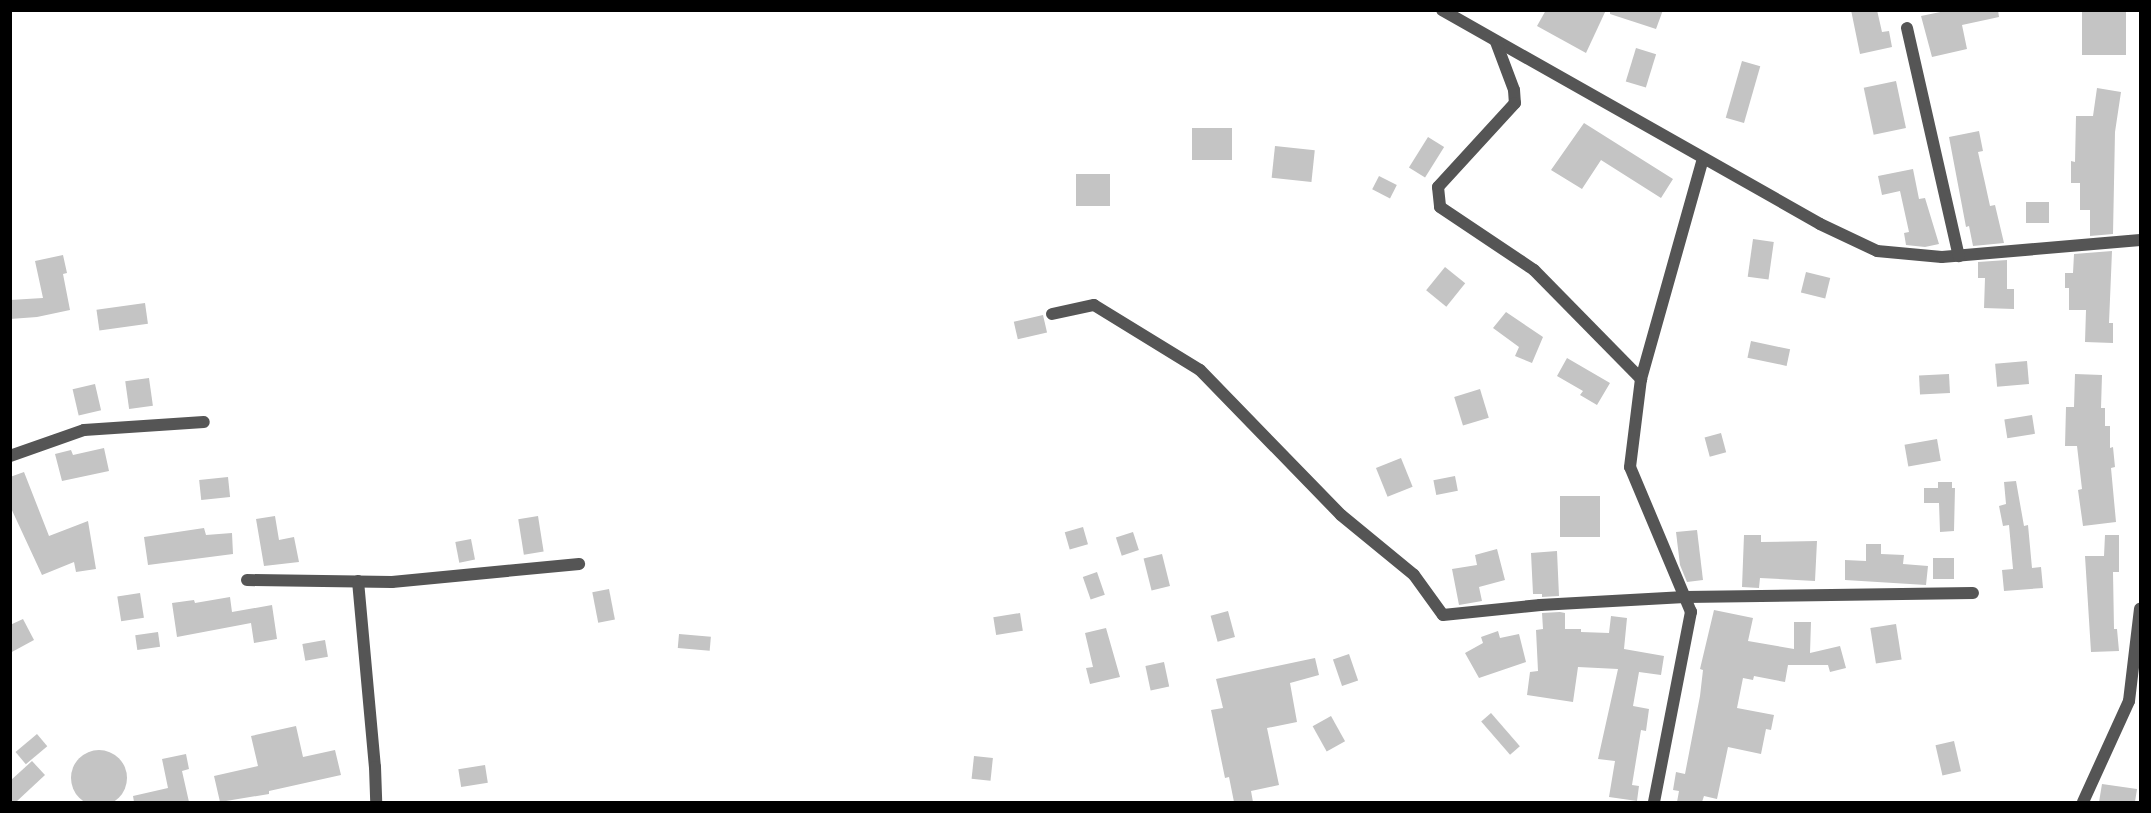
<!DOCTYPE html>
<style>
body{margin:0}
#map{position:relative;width:2151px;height:813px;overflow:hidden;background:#fff;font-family:Rubik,sans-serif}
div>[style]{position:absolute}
.building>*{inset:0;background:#c4c4c4;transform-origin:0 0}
.round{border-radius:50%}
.street>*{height:12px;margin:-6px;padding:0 6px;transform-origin:6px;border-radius:6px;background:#555}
span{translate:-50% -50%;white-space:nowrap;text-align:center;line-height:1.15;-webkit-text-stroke:5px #fff;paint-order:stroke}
.frame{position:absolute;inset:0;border:12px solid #000;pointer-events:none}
</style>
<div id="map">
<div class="building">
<i style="clip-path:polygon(1546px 10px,1606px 10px,1586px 53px,1537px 26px)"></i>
<i style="clip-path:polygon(1610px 10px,1663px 10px,1656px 29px,1610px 14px)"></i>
<i style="clip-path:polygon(1851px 10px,1877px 10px,1882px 32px,1889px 31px,1892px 47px,1860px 54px)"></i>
<i style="clip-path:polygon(1950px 10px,1998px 10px,1999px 17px,1962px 25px,1967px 49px,1932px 57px,1921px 16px)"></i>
<i style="left:2082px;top:10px;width:44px;height:45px"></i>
<i style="left:1636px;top:48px;width:21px;height:35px;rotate:17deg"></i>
<i style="left:1742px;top:61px;width:19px;height:59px;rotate:16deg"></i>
<i style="left:1896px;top:81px;width:48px;height:33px;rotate:78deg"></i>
<i style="clip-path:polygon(2097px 88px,2121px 92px,2115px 132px,2113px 234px,2090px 236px,2090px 210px,2080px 210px,2080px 183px,2071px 183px,2071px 161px,2075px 162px,2076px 116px,2093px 116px)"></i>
<i style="clip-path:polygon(1584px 123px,1673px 179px,1661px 198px,1601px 160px,1582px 189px,1551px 170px)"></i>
<i style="left:1192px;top:128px;width:40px;height:32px"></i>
<i style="clip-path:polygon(1979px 131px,1983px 151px,1978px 152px,1985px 183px,1990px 206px,1995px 205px,2004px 243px,1973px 246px,1969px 226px,1966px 227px,1949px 137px)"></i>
<i style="left:1428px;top:137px;width:19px;height:36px;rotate:32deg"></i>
<i style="left:1275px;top:146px;width:40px;height:32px;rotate:6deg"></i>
<i style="clip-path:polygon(1913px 169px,1919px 199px,1925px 198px,1939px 244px,1925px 247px,1906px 245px,1904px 233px,1909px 232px,1900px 191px,1882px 195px,1878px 176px)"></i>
<i style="left:1076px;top:174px;width:34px;height:32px"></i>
<i style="left:1379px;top:176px;width:20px;height:15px;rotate:27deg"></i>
<i style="left:2026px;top:202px;width:23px;height:21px"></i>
<i style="left:1753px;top:239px;width:21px;height:38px;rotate:8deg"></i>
<i style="clip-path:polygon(2112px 251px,2109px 323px,2113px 323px,2113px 343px,2085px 342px,2086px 310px,2069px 310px,2069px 288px,2065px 288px,2065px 273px,2073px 273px,2074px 254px)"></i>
<i style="clip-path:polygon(63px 255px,67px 273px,63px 274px,70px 310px,37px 317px,10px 319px,10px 300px,43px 298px,35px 261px)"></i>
<i style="clip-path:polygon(2007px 260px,2007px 289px,2014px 289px,2014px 309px,1984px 308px,1985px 278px,1978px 278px,1978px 262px)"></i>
<i style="left:1445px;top:267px;width:26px;height:30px;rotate:39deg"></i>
<i style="left:1806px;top:272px;width:25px;height:21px;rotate:14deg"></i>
<i style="left:145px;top:303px;width:21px;height:49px;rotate:82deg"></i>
<i style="clip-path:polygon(1506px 312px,1543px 337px,1532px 363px,1515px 356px,1519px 347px,1493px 328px)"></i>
<i style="left:1043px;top:315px;width:18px;height:30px;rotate:77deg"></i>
<i style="left:1751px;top:341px;width:40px;height:17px;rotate:12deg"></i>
<i style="clip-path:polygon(1567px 358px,1610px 383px,1597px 405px,1580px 395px,1583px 391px,1557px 376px)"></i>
<i style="left:2027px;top:361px;width:23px;height:32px;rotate:85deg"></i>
<i style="left:1949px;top:374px;width:19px;height:30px;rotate:87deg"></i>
<i style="clip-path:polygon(2075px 374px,2102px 375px,2101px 408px,2105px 408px,2105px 426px,2110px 426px,2110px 448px,2113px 447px,2115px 467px,2111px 468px,2116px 522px,2083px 526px,2078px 490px,2082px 489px,2077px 446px,2065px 446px,2066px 407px,2074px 407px)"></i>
<i style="left:149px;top:378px;width:28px;height:24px;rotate:82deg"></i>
<i style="left:95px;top:384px;width:27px;height:23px;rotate:77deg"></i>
<i style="left:1480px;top:389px;width:30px;height:27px;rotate:73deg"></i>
<i style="left:2032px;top:415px;width:19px;height:28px;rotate:81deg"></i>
<i style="left:1721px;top:433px;width:20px;height:17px;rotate:75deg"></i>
<i style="left:1937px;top:439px;width:22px;height:33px;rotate:80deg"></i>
<i style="clip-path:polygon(104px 448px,109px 471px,62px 481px,55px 454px,71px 450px,73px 455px)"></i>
<i style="left:1401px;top:458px;width:31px;height:27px;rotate:68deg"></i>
<i style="clip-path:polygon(24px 472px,49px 536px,88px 521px,96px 569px,76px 572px,74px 562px,42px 575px,10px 506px,10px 477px)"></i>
<i style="left:1455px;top:476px;width:15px;height:22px;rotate:79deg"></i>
<i style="left:228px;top:477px;width:20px;height:29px;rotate:84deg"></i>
<i style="clip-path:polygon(2016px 481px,2024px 526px,2028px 525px,2032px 568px,2041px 567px,2043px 588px,2004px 591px,2002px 570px,2013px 569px,2009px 525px,2003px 526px,1999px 506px,2006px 504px,2004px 482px)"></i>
<i style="clip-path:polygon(1938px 482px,1952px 482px,1952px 488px,1955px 488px,1954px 531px,1940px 532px,1939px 503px,1924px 503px,1924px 488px,1938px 488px)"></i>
<i style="left:1600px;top:496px;width:41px;height:40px;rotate:90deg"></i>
<i style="clip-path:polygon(275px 516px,279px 540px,294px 537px,299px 562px,264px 566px,256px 519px)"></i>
<i style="left:538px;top:516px;width:36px;height:20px;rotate:81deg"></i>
<i style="left:1083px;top:527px;width:18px;height:19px;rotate:74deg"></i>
<i style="clip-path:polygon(204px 528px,206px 535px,232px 533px,233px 554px,148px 565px,144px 537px)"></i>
<i style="clip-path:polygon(1697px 530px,1703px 580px,1687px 582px,1680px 565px,1676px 532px)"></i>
<i style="left:1133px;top:532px;width:19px;height:18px;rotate:72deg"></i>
<i style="clip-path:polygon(1744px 535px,1761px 535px,1761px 542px,1817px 541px,1815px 581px,1760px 578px,1759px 588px,1742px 587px)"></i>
<i style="clip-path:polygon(2105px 535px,2119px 535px,2119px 572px,2113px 572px,2114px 629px,2117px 629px,2119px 651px,2091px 652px,2085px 556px,2104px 556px)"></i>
<i style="left:471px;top:539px;width:21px;height:16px;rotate:79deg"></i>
<i style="clip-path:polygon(1866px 544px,1881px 544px,1881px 554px,1904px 555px,1903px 564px,1928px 566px,1926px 585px,1845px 580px,1845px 560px,1866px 561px)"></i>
<i style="clip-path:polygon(1497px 549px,1505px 580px,1479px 587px,1482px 601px,1459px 605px,1452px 569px,1477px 565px,1475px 555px)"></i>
<i style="clip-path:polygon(1557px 551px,1559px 596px,1542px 597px,1542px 594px,1533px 594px,1531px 553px)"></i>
<i style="left:1162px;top:554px;width:33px;height:19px;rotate:76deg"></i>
<i style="left:1933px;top:558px;width:21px;height:21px"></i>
<i style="left:1097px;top:572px;width:24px;height:15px;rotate:71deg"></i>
<i style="left:609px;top:589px;width:31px;height:17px;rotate:79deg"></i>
<i style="left:140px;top:593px;width:25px;height:23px;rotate:81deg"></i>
<i style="clip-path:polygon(230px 597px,232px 612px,272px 605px,277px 639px,254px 643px,251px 623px,177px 637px,172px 603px,194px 600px,195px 603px)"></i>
<i style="clip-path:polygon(1714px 610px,1753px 618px,1748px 641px,1794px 649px,1794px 622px,1811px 622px,1810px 653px,1840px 646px,1846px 668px,1830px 672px,1828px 665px,1788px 665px,1785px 682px,1754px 676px,1753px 680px,1743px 678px,1737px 708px,1774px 715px,1771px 730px,1766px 729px,1761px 754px,1728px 747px,1717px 799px,1704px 796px,1702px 802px,1677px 802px,1679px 791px,1673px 790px,1676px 772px,1685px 774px,1700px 696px,1703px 670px,1700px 669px)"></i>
<i style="left:1228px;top:611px;width:27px;height:18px;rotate:75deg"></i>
<i style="clip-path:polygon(1560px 612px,1565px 613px,1565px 629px,1581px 629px,1581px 632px,1609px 633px,1611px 616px,1627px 618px,1624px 649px,1664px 656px,1661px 675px,1639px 672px,1633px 706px,1649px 709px,1646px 731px,1641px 730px,1632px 785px,1639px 786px,1637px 801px,1609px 797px,1615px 761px,1598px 759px,1618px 669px,1578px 667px,1573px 702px,1527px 695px,1530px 672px,1538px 671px,1536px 630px,1543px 629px,1542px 613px)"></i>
<i style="left:1020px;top:613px;width:18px;height:27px;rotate:81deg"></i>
<i style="clip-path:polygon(23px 619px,34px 640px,10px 653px,10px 625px)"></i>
<i style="left:1896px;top:624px;width:36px;height:26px;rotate:81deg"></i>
<i style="clip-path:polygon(1106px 628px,1120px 677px,1090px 684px,1086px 668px,1093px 667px,1085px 633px)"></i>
<i style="clip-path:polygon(1498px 631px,1500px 638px,1519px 634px,1526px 662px,1479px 678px,1465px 653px,1483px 643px,1481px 637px)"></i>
<i style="left:158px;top:632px;width:15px;height:23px;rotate:82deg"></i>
<i style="left:679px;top:634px;width:32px;height:14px;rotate:5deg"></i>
<i style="left:325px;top:640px;width:17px;height:23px;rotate:80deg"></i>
<i style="left:1349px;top:654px;width:28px;height:17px;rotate:71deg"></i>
<i style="clip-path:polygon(1315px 658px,1319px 675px,1290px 683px,1297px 722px,1267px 728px,1279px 785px,1251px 791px,1253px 802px,1234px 802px,1229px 777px,1225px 778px,1211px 710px,1223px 708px,1216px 679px)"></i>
<i style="left:1164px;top:662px;width:25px;height:19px;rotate:78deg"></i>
<i style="left:1491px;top:713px;width:44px;height:13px;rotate:49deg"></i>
<i style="left:1331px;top:716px;width:29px;height:21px;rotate:61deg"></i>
<i style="clip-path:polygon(296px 726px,303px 757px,335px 750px,341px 775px,269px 791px,269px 794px,220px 802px,214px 776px,258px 766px,251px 736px)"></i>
<i style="left:37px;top:734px;width:16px;height:28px;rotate:50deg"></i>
<i style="left:1954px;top:741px;width:31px;height:19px;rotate:77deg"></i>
<i class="round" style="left:71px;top:750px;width:56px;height:56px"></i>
<i style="clip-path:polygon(186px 754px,189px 769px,182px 771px,189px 802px,134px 802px,133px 796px,168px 788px,162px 759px)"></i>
<i style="left:974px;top:756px;width:19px;height:23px;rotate:6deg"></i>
<i style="clip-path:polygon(32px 761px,45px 775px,16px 802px,10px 802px,10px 781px)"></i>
<i style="left:485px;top:765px;width:18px;height:27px;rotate:81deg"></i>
<i style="clip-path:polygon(2102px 784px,2137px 789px,2135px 802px,2099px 802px)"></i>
</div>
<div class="street">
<i style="left:1442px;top:10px;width:434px;rotate:29.5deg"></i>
<i style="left:1820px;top:224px;width:63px;rotate:25.3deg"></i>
<i style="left:1877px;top:251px;width:65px;rotate:5.3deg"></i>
<i style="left:1942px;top:257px;width:199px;rotate:-4.9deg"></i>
<i style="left:1907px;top:28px;width:234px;rotate:77.2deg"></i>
<i style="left:1496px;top:42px;width:51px;rotate:69.4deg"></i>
<i style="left:1514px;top:90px;width:13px;rotate:86deg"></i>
<i style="left:1515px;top:103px;width:114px;rotate:132.5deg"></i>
<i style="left:1438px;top:187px;width:20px;rotate:84deg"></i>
<i style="left:1440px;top:207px;width:113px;rotate:33.8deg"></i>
<i style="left:1534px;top:270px;width:153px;rotate:45.5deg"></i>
<i style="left:1052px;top:314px;width:43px;rotate:-12.1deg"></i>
<i style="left:1094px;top:305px;width:124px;rotate:31.5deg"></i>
<i style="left:1200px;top:370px;width:202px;rotate:45.8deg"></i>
<i style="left:1341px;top:515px;width:94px;rotate:39.4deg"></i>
<i style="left:1414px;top:575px;width:49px;rotate:54.1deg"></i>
<i style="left:1443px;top:615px;width:98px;rotate:-5.9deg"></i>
<i style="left:1540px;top:605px;width:145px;rotate:-3.2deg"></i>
<i style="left:1685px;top:597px;width:288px;rotate:-0.8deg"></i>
<i style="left:10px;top:456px;width:78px;rotate:-19.4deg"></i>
<i style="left:84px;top:430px;width:120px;rotate:-3.8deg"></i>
<i style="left:247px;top:580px;width:145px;rotate:0.8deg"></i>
<i style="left:392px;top:582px;width:188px;rotate:-5.5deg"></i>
<i style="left:358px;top:581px;width:187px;rotate:84.8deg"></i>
<i style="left:375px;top:767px;width:35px;rotate:88deg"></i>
<i style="left:1654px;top:802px;width:194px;rotate:-79deg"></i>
<i style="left:1691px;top:612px;width:157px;rotate:-112.8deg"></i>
<i style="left:1630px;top:467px;width:89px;rotate:-82.9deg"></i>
<i style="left:1641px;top:379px;width:229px;rotate:-74.3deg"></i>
<i style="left:2083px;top:802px;width:111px;rotate:-65.5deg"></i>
<i style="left:2129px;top:701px;width:93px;rotate:-83.2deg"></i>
</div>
<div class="frame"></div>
</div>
